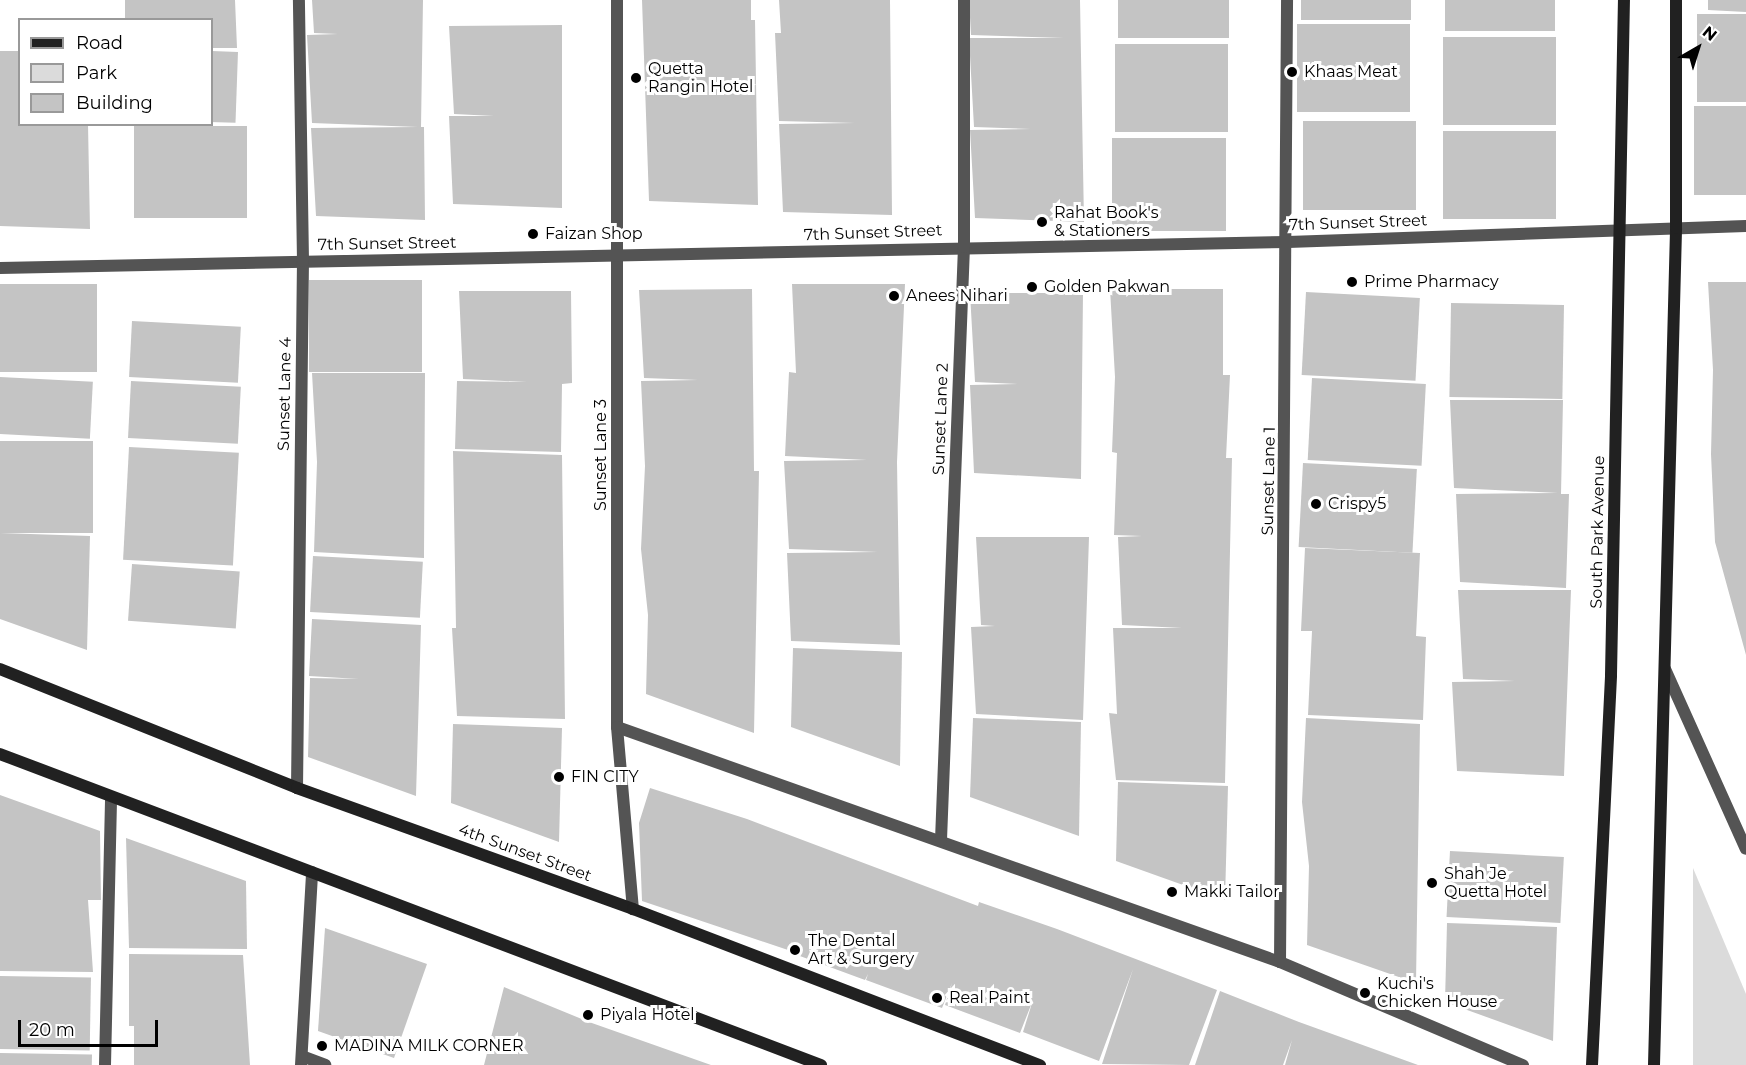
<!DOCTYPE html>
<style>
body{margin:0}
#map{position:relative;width:1746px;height:1065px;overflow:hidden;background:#fff;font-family:Montserrat,sans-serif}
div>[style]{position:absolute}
.green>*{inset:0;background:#dbdbdb}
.building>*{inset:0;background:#c4c4c4;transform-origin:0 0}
.street>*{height:12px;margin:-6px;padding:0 6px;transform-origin:6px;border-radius:6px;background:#545454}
.secondary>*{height:12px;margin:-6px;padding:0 6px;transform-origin:6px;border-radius:6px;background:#212121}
.dots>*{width:16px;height:16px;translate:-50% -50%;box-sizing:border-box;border:3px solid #fff;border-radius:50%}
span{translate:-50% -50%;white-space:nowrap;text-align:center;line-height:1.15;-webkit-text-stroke:6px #fff;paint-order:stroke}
.poi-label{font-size:16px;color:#000}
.left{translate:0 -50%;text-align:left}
.street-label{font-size:16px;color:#000}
.legend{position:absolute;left:18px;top:18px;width:195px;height:108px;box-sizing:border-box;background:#fff;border:2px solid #999;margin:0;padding:8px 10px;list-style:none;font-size:18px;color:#000}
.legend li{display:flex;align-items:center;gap:12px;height:30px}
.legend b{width:30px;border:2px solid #999}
.north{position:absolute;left:1668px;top:18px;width:60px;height:60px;-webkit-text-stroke:4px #fff;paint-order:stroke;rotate:39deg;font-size:16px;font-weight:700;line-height:24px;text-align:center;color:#000}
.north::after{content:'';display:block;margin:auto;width:21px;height:27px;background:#000;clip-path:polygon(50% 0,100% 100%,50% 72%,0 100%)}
.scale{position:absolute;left:18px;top:1020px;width:140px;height:27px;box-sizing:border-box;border:3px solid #000;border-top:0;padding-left:8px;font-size:18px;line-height:21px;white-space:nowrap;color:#000;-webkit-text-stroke:4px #fff;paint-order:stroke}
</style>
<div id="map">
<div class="green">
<i style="clip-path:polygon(1693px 868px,1746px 994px,1746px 1065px,1693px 1065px)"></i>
</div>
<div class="building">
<i style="clip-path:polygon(125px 0,235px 0,237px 48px,212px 48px,212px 20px,125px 20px)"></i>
<i style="clip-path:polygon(312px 0,423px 0,421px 127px,424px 127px,425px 220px,316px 216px,311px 128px,418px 127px,312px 123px,307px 35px,338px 34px,314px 33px)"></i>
<i style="clip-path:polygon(642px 0,751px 0,751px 20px,755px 20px,758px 205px,649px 201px)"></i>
<i style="clip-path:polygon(779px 0,890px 0,892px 215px,783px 212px,779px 124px,855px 123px,779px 121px,775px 33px,781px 33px)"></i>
<i style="clip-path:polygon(969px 0,1080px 0,1084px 222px,975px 218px,970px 130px,1031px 129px,974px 127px,969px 38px,1064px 38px,971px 35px)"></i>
<i style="left:1118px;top:0;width:111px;height:38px"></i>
<i style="left:1301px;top:0;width:110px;height:20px"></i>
<i style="left:1445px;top:0;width:110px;height:31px"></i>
<i style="clip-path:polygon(1708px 0,1746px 0,1746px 12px,1708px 10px)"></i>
<i style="left:1697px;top:14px;width:49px;height:88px"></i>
<i style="left:1297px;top:24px;width:113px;height:88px"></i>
<i style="clip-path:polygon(562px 25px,562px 208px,453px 204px,449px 116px,494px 116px,454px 114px,449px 26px)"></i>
<i style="left:1443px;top:37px;width:113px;height:88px"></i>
<i style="left:1115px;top:44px;width:113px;height:88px"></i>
<i style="clip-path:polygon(0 51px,20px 51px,20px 124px,88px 124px,90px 229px,0 226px)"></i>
<i style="left:212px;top:51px;width:26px;height:71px;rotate:2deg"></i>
<i style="left:1694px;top:106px;width:52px;height:89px"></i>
<i style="left:1303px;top:121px;width:113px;height:89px"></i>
<i style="left:247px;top:126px;width:92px;height:113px;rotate:90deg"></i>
<i style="left:1443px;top:131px;width:113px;height:88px"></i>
<i style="left:1226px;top:138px;width:93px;height:114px;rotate:90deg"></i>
<i style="left:422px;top:280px;width:92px;height:113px;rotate:90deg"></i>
<i style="clip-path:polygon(1708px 282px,1746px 282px,1746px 655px,1715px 542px,1711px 454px,1713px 370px)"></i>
<i style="left:0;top:284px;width:97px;height:88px"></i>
<i style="clip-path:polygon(792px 284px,905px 284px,897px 462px,900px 645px,791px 641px,787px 553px,878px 552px,789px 549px,784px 461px,867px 460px,785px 456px,789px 372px,796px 373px)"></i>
<i style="clip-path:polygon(752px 289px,754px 471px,759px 471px,754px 733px,646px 694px,648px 615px,641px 549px,645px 466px,641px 381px,698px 380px,644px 378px,639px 290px)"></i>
<i style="clip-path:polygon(1110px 289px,1223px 289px,1223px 375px,1230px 375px,1226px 458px,1232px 458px,1225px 783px,1116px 780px,1109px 713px,1117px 714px,1113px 628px,1182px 628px,1122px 625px,1118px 537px,1142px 536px,1114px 535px,1117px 453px,1112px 452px,1115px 377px)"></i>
<i style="clip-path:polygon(459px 291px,571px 291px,572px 383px,562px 384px,561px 452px,455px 449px,457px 381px,527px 382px,463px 379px)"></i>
<i style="left:1306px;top:292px;width:114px;height:83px;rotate:3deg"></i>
<i style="clip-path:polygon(970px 293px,1083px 293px,1081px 479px,974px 473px,970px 385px,1018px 384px,975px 382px)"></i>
<i style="left:1564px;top:305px;width:94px;height:113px;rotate:91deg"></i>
<i style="left:132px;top:321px;width:109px;height:56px;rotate:3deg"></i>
<i style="clip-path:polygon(312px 373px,425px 373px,424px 558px,314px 552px,317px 462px)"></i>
<i style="left:0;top:377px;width:93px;height:57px;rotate:3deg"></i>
<i style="left:1312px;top:378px;width:114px;height:82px;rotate:3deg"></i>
<i style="left:131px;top:381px;width:110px;height:57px;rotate:3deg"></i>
<i style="clip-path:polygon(1450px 400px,1563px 400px,1561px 494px,1569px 494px,1566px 588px,1460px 582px,1456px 494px,1558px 493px,1454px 488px)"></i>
<i style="left:93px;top:441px;width:92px;height:93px;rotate:90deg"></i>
<i style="left:129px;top:447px;width:110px;height:113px;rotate:3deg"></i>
<i style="clip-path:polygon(453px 451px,562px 455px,565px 719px,457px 716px,452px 628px,456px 628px)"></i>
<i style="left:1303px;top:463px;width:114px;height:84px;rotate:3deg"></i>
<i style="clip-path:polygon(0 533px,90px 536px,87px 650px,0 619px)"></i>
<i style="clip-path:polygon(976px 537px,1089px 537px,1083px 720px,976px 714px,971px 627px,995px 626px,981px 625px)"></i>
<i style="clip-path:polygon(1305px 548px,1420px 553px,1416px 636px,1426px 637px,1423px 720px,1308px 715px,1312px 631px,1301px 631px)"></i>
<i style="left:313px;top:556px;width:110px;height:56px;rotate:3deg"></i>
<i style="left:132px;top:564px;width:108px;height:57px;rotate:4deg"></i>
<i style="clip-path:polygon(1458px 590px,1571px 590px,1564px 776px,1457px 771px,1452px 682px,1515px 681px,1463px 679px)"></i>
<i style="clip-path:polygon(312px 619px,421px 625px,416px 796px,308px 757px,310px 678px,359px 679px,309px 676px)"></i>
<i style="clip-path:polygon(793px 648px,902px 652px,900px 766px,791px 727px)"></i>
<i style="clip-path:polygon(973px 718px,1081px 722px,1079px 836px,970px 797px)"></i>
<i style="clip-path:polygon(1306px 718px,1420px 724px,1416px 983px,1307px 945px,1309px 866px,1302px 802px)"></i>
<i style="clip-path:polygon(453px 724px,562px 728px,559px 842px,451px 803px)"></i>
<i style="clip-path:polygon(1118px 782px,1228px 786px,1225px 900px,1116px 861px)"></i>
<i style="clip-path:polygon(650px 788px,747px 819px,978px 906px,979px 902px,1057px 929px,1217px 990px,1189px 1065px,1102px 1064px,1133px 969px,1099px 1061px,1023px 1032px,1033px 1000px,1020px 1033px,945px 1005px,952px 983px,942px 1008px,866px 980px,868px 974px,865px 980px,789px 952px,792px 941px,788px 950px,642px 901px,639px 823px)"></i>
<i style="clip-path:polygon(0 795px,100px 831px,101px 900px,88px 900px,93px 972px,0 971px)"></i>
<i style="clip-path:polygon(126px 838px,246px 881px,247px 949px,129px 948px)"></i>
<i style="left:1450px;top:851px;width:114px;height:66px;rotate:3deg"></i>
<i style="clip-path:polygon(1447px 923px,1557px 927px,1553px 1041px,1445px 1002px)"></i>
<i style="clip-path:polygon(325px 928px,427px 964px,394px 1058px,318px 1031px)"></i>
<i style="clip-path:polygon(129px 954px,243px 955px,250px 1065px,134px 1065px,134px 1026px,129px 1026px)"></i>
<i style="left:0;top:976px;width:91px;height:73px;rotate:1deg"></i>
<i style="clip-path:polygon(504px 987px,589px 1022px,711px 1065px,484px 1065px)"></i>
<i style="clip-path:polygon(1220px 991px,1299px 1022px,1418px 1065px,1285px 1065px,1292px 1040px,1283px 1065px,1195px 1065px)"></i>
<i style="left:0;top:1053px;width:92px;height:12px;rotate:1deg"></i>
</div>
<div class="street">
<i style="left:617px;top:0;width:727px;rotate:90deg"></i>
<i style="left:617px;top:727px;width:183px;rotate:85deg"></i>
<i style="left:0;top:268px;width:1288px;rotate:-1.16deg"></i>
<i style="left:1288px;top:242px;width:458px;rotate:-2deg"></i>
<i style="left:1665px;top:669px;width:197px;rotate:65.8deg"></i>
<i style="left:617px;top:727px;width:703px;rotate:19.52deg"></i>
<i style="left:1280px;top:962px;width:264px;rotate:23deg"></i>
<i style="left:297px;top:788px;width:527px;rotate:-89.35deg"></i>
<i style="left:303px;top:261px;width:261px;rotate:-90.9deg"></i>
<i style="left:941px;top:840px;width:593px;rotate:-87.78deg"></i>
<i style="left:964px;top:247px;width:247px;rotate:-90deg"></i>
<i style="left:1280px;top:962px;width:962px;rotate:-89.58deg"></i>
<i style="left:302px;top:1056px;width:25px;rotate:21deg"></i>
<i style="left:105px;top:1065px;width:267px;rotate:-88.7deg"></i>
<i style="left:301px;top:1065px;width:193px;rotate:-86.7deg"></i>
</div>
<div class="secondary">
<i style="left:0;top:669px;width:320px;rotate:21.8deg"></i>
<i style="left:297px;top:788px;width:357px;rotate:19.8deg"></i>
<i style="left:633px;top:909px;width:436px;rotate:21deg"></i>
<i style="left:0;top:754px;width:878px;rotate:20.75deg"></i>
<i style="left:1592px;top:1065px;width:390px;rotate:-87.2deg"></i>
<i style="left:1611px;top:675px;width:675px;rotate:-88.9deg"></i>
<i style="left:1654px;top:1065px;width:837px;rotate:-88.49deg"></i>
<i style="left:1676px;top:228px;width:228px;rotate:-90deg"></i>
</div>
<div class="dots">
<i style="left:1292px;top:72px;background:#000"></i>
<i style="left:636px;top:78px;background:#000"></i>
<i style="left:1042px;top:222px;background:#000"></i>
<i style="left:533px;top:234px;background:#000"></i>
<i style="left:1352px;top:282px;background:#000"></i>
<i style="left:1032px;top:287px;background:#000"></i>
<i style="left:894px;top:296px;background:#000"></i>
<i style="left:1316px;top:504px;background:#000"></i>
<i style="left:559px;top:777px;background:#000"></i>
<i style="left:1432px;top:883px;background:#000"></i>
<i style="left:1172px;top:892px;background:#000"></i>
<i style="left:795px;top:950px;background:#000"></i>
<i style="left:1365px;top:993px;background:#000"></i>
<i style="left:937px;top:998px;background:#000"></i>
<i style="left:588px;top:1015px;background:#000"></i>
<i style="left:322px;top:1046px;background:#000"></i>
</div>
<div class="poi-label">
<span class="left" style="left:648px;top:78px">Quetta<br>Rangin Hotel</span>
<span class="left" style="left:1304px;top:72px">Khaas Meat</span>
<span class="left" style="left:1054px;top:222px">Rahat Book's<br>&amp; Stationers</span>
<span class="left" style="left:545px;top:234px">Faizan Shop</span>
<span class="left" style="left:1364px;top:282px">Prime Pharmacy</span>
<span class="left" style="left:1044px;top:287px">Golden Pakwan</span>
<span class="left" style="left:906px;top:296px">Anees Nihari</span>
<span class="left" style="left:1328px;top:504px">Crispy5</span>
<span class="left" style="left:571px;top:777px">FIN CITY</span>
<span class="left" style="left:1444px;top:883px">Shah Je<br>Quetta Hotel</span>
<span class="left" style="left:1184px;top:892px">Makki Tailor</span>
<span class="left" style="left:808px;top:950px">The Dental<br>Art &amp; Surgery</span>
<span class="left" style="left:1377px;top:993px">Kuchi's<br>Chicken House</span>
<span class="left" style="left:949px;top:998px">Real Paint</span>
<span class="left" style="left:600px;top:1015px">Piyala Hotel</span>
<span class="left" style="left:334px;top:1046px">MADINA MILK CORNER</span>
</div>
<div class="street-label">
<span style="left:1358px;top:223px;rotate:-2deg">7th Sunset Street</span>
<span style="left:873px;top:233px;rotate:-2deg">7th Sunset Street</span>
<span style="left:387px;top:244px;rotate:-1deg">7th Sunset Street</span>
<span style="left:285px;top:394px;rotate:-89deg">Sunset Lane 4</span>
<span style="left:941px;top:419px;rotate:-88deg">Sunset Lane 2</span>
<span style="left:601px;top:455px;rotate:-90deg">Sunset Lane 3</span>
<span style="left:1269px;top:481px;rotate:-89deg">Sunset Lane 1</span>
<span style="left:1598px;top:532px;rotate:-89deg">South Park Avenue</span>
<span style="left:525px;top:853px;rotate:20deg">4th Sunset Street</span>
</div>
<ul class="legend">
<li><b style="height:8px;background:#212121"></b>Road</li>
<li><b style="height:16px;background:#dbdbdb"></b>Park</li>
<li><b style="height:16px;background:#c4c4c4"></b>Building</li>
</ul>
<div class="north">N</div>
<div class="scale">20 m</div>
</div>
